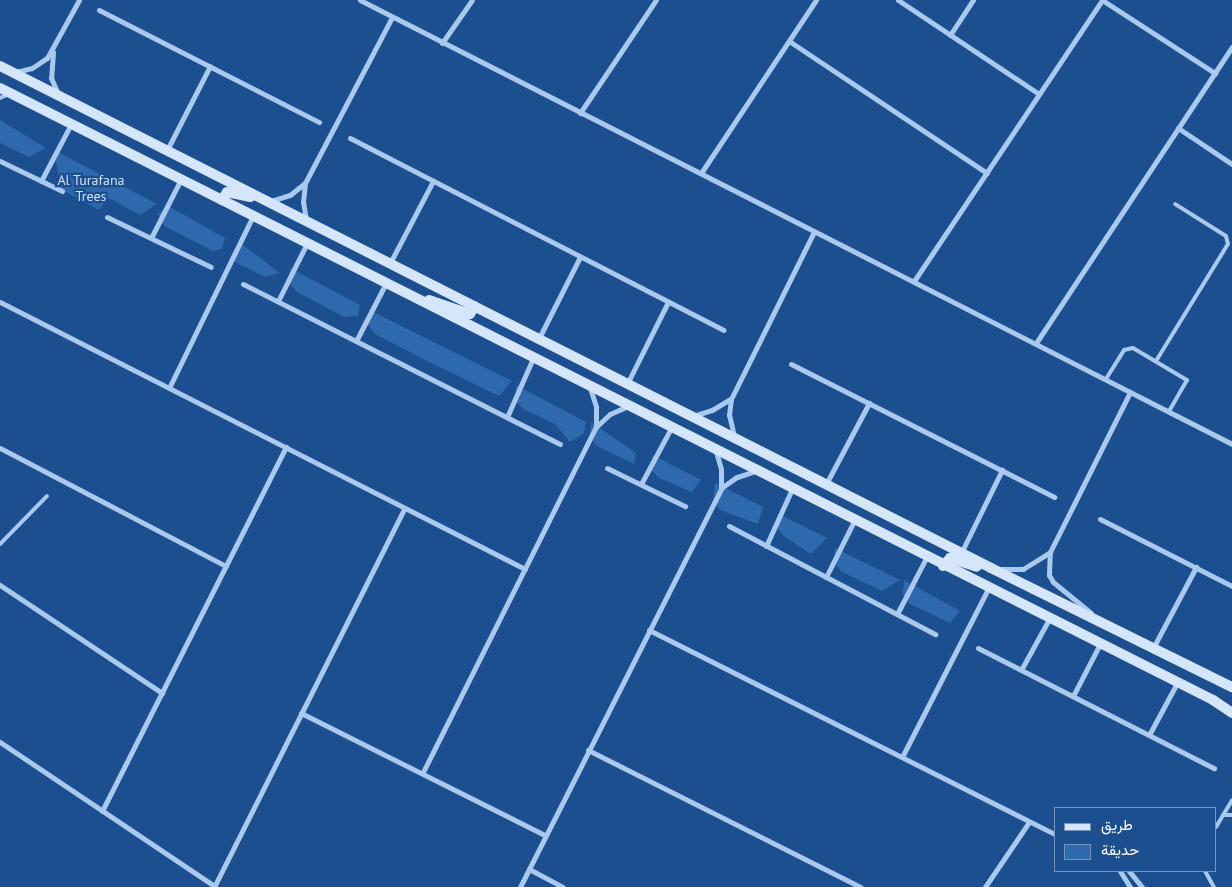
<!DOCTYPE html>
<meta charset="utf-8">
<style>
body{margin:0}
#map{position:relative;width:1232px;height:887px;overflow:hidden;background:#1b4f8f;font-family:"PT Sans",Vazirmatn,sans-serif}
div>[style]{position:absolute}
.green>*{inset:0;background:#2e69ad}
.lane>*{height:4px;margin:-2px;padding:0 2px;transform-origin:2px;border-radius:2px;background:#a9c9ee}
.street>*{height:5px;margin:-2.5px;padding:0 2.5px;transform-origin:2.5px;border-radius:2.5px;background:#a9c9ee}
.secondary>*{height:10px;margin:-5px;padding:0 5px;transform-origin:5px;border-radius:5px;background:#d6e6fa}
span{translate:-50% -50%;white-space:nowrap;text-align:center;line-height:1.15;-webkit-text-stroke:4.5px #1b4f8f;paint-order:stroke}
.park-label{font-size:14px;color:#cfe3fa}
.legend{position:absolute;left:1054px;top:807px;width:162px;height:65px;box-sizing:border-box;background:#1b4f8f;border:1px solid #7695bc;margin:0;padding:6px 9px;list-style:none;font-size:15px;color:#fff}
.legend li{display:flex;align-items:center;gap:10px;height:25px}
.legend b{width:25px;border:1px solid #7695bc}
</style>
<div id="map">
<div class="green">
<i style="clip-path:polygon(0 120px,46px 148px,29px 157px,0 143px)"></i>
<i style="clip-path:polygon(54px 150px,157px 204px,140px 215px,109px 198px,99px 210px,61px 189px)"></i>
<i style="clip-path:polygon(168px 206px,225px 238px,222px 249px,213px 251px,164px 226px,158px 214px)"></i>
<i style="clip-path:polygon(239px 242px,280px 273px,265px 277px,233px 261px)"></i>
<i style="clip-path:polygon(290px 268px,360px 305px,358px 316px,344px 317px,297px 292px,289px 283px)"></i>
<i style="clip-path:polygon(369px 310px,512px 381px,499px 396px,423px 359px,375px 334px,368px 325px)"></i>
<i style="clip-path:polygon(516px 385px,586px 422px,584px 433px,570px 442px,555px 424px,523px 409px,515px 400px)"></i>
<i style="clip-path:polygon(591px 422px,636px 453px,634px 464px,597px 446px,590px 437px)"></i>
<i style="clip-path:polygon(653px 455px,701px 480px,692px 492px,659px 478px,651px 470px)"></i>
<i style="clip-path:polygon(715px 483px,763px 507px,758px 524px,720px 510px,713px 500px)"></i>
<i style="clip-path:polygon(779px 514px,827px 538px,811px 554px,785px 537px,778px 529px)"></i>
<i style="clip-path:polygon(835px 548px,900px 580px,882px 591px,842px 572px,834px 563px)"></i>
<i style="clip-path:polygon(904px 580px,960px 611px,950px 623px,910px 604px,903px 595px)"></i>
</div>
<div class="lane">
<i style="left:0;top:98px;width:10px;rotate:-24deg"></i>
<i style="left:1156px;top:361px;width:137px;rotate:-58.4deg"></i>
<i style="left:1228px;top:244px;width:8px;rotate:-104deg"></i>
<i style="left:1226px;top:236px;width:60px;rotate:-147.9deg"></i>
<i style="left:1106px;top:379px;width:34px;rotate:-58deg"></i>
<i style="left:1124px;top:350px;width:9px;rotate:-13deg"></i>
<i style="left:1133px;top:348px;width:63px;rotate:30.7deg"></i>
<i style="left:1187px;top:380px;width:36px;rotate:120deg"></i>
<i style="left:0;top:544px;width:67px;rotate:-45.6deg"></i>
<i style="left:1223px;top:815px;width:9px"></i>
<i style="left:1216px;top:827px;width:31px;rotate:-59deg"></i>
<i style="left:1205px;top:871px;width:18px;rotate:61deg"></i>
</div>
<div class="street">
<i style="left:360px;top:0;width:979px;rotate:26.98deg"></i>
<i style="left:898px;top:0;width:169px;rotate:33.7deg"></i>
<i style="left:99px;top:10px;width:247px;rotate:27deg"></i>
<i style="left:950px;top:35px;width:42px;rotate:-56.7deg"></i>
<i style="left:789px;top:41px;width:238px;rotate:33.7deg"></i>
<i style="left:442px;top:43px;width:52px;rotate:-55.1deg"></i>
<i style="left:53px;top:52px;width:26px;rotate:94deg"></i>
<i style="left:51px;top:78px;width:17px;rotate:66deg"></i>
<i style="left:15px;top:72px;width:17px;rotate:-13deg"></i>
<i style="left:32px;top:68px;width:18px;rotate:-34deg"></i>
<i style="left:47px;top:58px;width:66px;rotate:-61.1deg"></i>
<i style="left:580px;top:113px;width:136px;rotate:-56.1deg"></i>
<i style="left:1178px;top:128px;width:65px;rotate:33.7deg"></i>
<i style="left:350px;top:138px;width:420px;rotate:27.2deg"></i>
<i style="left:167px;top:150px;width:94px;rotate:-62.9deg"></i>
<i style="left:0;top:161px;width:69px;rotate:25.8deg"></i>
<i style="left:701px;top:173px;width:208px;rotate:-56.4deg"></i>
<i style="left:41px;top:181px;width:64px;rotate:-62.2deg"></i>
<i style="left:271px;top:201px;width:20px;rotate:-18deg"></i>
<i style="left:290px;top:195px;width:19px;rotate:-39deg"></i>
<i style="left:107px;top:217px;width:115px;rotate:25.7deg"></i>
<i style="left:306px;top:220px;width:18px;rotate:-99deg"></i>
<i style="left:303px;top:202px;width:19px;rotate:-84deg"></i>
<i style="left:305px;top:183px;width:187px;rotate:-62.3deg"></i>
<i style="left:151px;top:238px;width:66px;rotate:-63deg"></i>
<i style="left:390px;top:263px;width:93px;rotate:-62.3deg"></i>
<i style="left:914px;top:281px;width:338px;rotate:-56.2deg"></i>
<i style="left:1102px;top:0;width:135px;rotate:32.9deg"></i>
<i style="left:243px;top:284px;width:355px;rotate:26.8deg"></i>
<i style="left:278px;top:301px;width:65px;rotate:-63.4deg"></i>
<i style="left:0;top:302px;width:589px;rotate:26.96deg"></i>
<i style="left:539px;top:338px;width:91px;rotate:-63.2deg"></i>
<i style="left:356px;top:341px;width:65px;rotate:-62.7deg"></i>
<i style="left:1036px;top:343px;width:355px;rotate:-56.5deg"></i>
<i style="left:791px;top:364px;width:295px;rotate:26.8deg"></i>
<i style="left:627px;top:384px;width:92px;rotate:-63.4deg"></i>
<i style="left:169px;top:388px;width:191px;rotate:-64deg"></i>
<i style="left:590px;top:388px;width:20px;rotate:72deg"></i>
<i style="left:596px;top:407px;width:20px;rotate:90deg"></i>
<i style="left:693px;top:416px;width:20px;rotate:-18deg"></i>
<i style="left:712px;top:410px;width:21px;rotate:-31deg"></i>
<i style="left:507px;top:417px;width:64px;rotate:-66.2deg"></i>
<i style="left:734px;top:436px;width:22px;rotate:-103deg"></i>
<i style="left:729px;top:415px;width:16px;rotate:-83deg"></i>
<i style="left:731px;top:399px;width:186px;rotate:-63.6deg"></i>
<i style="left:0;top:448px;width:255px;rotate:27.6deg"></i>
<i style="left:607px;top:468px;width:87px;rotate:26deg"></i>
<i style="left:641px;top:484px;width:64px;rotate:-61.8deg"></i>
<i style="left:826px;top:484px;width:92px;rotate:-62deg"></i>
<i style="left:721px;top:488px;width:19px;rotate:-35deg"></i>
<i style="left:737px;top:477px;width:19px;rotate:-18deg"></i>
<i style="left:1100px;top:519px;width:148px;rotate:26.9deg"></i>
<i style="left:729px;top:526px;width:233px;rotate:27.7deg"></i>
<i style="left:766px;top:546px;width:63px;rotate:-65.5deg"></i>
<i style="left:961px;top:553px;width:93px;rotate:-63.7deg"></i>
<i style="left:1001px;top:569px;width:22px"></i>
<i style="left:1023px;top:569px;width:32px;rotate:-32deg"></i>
<i style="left:826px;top:577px;width:63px;rotate:-63.4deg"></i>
<i style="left:0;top:585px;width:195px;rotate:33.7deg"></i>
<i style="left:1091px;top:613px;width:49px;rotate:-140.8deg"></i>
<i style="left:1053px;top:582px;width:8px;rotate:-120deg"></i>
<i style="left:1049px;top:575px;width:23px;rotate:-88deg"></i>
<i style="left:1050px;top:552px;width:179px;rotate:-63.4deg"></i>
<i style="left:897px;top:614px;width:63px;rotate:-62.6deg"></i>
<i style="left:649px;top:630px;width:456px;rotate:26.7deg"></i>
<i style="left:978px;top:648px;width:265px;rotate:27deg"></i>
<i style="left:1153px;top:648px;width:92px;rotate:-62deg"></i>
<i style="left:1021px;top:670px;width:58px;rotate:-61.2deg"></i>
<i style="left:1073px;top:696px;width:59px;rotate:-62.6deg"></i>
<i style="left:301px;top:713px;width:273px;rotate:26.6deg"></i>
<i style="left:1149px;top:735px;width:59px;rotate:-61.7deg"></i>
<i style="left:0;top:742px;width:258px;rotate:33.9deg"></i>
<i style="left:588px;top:750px;width:305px;rotate:26.7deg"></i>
<i style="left:902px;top:757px;width:189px;rotate:-62.9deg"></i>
<i style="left:423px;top:772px;width:386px;rotate:-63.4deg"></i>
<i style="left:596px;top:427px;width:19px;rotate:-43deg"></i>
<i style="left:610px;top:414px;width:20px;rotate:-24deg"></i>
<i style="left:102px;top:811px;width:408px;rotate:-63.2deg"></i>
<i style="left:529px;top:869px;width:38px;rotate:28deg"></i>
<i style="left:1120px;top:871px;width:19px;rotate:58deg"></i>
<i style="left:1129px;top:871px;width:21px;rotate:51deg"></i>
<i style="left:214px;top:887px;width:424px;rotate:-63.3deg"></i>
<i style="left:520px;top:887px;width:446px;rotate:-63.2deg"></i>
<i style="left:721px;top:489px;width:20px;rotate:-90deg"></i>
<i style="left:721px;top:469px;width:19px;rotate:-106deg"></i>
<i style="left:985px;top:887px;width:78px;rotate:-55.9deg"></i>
</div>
<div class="secondary">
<i style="left:0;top:66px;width:1111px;rotate:26.86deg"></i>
<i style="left:991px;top:568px;width:269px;rotate:26.3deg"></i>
<i style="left:0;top:88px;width:1359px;rotate:26.77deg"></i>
<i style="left:1213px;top:700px;width:23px;rotate:34deg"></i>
<i style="left:222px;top:200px;width:9px;rotate:-58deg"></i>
<i style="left:227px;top:192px;width:24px;rotate:12deg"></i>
<i style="left:429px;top:300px;width:43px;rotate:18.9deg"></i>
<i style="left:470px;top:314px;width:9px;rotate:-58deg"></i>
<i style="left:943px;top:566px;width:11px;rotate:-49deg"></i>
<i style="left:950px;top:558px;width:28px;rotate:18deg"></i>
</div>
<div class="park-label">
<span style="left:91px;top:188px">Al Turafana<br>Trees</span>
</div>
<ul class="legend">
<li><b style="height:6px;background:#d6e6fa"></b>طريق</li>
<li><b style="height:14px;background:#2e69ad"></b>حديقة</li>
</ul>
</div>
